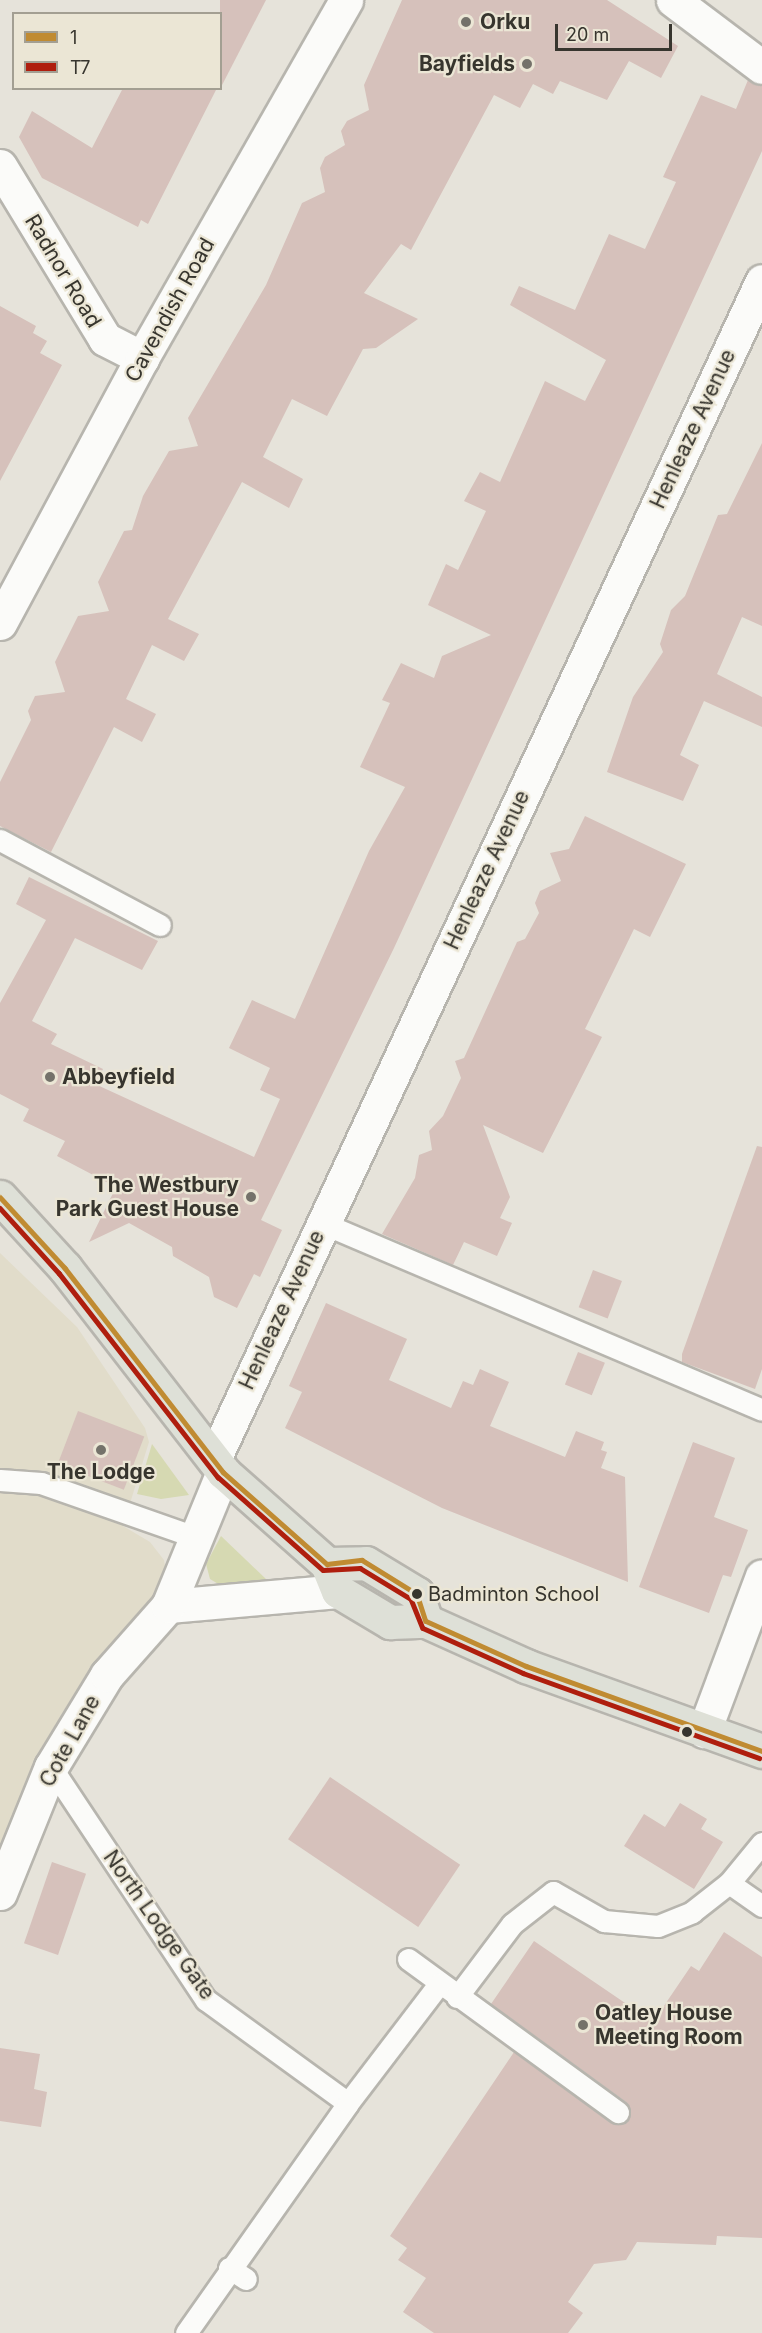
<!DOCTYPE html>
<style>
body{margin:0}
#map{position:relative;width:762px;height:2333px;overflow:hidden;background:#e6e3da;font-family:Inter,sans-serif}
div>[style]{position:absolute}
.built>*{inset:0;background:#e1dcca}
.green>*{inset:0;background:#d6d9b2}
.building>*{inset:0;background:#d6c1bb;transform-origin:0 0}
.roads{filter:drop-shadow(2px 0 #b7b5ae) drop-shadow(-2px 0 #b7b5ae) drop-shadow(0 2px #b7b5ae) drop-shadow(0 -2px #b7b5ae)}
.service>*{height:21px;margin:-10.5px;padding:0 10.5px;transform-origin:10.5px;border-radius:10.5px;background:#fbfbf9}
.minor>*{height:33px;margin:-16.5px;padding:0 16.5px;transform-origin:16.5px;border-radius:16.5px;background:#fbfbf9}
.secondary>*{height:33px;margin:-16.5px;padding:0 16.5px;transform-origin:16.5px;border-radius:16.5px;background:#fbfbf9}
.primary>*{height:33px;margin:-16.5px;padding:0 16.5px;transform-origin:16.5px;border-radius:16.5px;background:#dee0d7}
.bus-1>*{height:4.5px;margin:-2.25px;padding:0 2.25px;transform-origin:2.25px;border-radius:2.25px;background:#c08b32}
.bus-2>*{height:4.5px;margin:-2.25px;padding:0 2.25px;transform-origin:2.25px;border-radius:2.25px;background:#af1e0e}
.dots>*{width:16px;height:16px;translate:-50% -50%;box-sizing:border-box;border:3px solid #ebe6d5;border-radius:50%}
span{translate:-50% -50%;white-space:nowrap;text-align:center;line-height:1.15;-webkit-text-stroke:4.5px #ebe6d5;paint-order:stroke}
.bus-label{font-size:20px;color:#37352e}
.left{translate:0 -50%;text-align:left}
.poi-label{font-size:21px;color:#37352e;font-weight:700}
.right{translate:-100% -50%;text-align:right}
.street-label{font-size:21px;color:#37352e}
.legend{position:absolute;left:12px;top:12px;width:210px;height:78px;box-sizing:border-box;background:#ebe6d5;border:2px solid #a39f92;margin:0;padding:8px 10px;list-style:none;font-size:18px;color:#37352e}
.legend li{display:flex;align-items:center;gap:12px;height:30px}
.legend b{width:30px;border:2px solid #a39f92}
.scale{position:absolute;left:555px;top:24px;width:117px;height:27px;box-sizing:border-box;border:3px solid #37352e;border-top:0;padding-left:8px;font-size:18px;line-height:21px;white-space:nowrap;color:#37352e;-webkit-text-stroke:4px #ebe6d5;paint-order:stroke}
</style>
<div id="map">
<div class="built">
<i style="clip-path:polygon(0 1253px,77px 1327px,145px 1428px,149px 1442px,123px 1526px,150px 1542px,164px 1560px,167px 1578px,93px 1671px,0 1856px)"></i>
</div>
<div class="green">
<i style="clip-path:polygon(152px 1444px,189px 1495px,161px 1499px,137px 1494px)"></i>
<i style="clip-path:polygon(221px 1536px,267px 1580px,220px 1585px,210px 1579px,206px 1564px)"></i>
</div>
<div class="building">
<i style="clip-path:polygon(220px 0,266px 0,220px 89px)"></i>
<i style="clip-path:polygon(402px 0,607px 0,678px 46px,661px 78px,629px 61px,607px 100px,560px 81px,553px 94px,533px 84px,520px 108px,494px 95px,411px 250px,401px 244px,364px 293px,418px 319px,376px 348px,363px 349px,327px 416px,292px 399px,263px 457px,303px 479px,289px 508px,242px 482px,168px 619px,199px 634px,184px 661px,152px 645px,126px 699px,156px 714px,142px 742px,114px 727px,51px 852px,0 826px,0 782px,31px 720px,28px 711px,35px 696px,65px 692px,55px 662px,78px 616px,109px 611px,98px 582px,124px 531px,132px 530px,143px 496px,169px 451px,198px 446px,188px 418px,266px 285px,302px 203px,325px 192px,320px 168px,325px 157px,345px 145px,341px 131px,347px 121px,369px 110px,364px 85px)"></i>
<i style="clip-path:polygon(748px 80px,762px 85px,762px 151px,394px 948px,261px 1220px,282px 1230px,260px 1277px,254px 1274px,237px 1308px,214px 1297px,209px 1277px,173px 1256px,172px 1247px,129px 1223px,89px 1242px,116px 1187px,57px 1156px,65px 1141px,23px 1121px,29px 1109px,0 1094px,0 1003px,46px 920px,16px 904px,29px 877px,158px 941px,142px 970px,75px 938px,32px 1021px,57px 1034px,51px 1044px,103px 1069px,95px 1084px,254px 1157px,280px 1099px,260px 1090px,270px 1068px,229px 1048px,252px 1000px,295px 1019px,369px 851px,405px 787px,360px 767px,390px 703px,382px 700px,401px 663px,434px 678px,442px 656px,491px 635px,428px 605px,446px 564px,458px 570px,486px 511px,464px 501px,480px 472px,500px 482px,545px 381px,585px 401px,606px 360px,510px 305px,519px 286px,575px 310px,609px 234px,645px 249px,676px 182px,663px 177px,701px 95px,736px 109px)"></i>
<i style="clip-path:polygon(123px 88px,217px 88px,148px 224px,141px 220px,138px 227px,42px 178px,19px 137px,32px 111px,92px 148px)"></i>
<i style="clip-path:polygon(0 306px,36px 326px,33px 333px,47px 341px,40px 353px,62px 365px,0 481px)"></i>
<i style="clip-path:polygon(762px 443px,762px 626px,742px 617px,717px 674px,762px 697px,762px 727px,704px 701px,680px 755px,699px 765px,683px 801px,607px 772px,633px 697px,663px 652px,660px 644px,671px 610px,685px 596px,718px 515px,727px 514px)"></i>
<i style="clip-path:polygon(585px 816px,686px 864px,650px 937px,634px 929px,617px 964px,585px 1029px,602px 1037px,543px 1153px,483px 1125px,510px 1197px,500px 1218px,512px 1223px,497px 1256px,464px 1242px,453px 1265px,382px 1234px,415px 1178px,419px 1155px,432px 1150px,429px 1131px,443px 1116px,461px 1078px,455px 1061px,464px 1058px,517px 942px,525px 939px,539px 913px,535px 903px,540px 891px,561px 881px,550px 853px,569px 849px)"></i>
<i style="clip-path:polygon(757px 1146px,762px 1147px,762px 1369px,755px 1389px,682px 1362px,682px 1354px)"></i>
<i style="left:593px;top:1270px;width:31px;height:40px;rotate:21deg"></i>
<i style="clip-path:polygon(326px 1303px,407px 1339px,389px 1380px,451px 1408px,463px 1381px,473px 1385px,480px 1369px,509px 1382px,490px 1426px,565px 1457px,576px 1431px,604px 1442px,601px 1450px,607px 1452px,601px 1468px,625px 1477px,628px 1582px,442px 1508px,285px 1428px,302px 1392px,289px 1386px)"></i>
<i style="left:578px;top:1352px;width:29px;height:35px;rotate:22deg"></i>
<i style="left:78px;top:1411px;width:71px;height:57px;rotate:21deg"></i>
<i style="clip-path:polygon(693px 1442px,735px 1458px,714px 1517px,748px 1530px,731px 1577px,723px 1575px,709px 1613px,639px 1587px)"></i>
<i style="left:330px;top:1777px;width:157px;height:75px;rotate:34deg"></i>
<i style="clip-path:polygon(680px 1803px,707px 1819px,701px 1829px,723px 1842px,694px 1889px,624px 1846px,644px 1814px,665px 1827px)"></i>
<i style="left:52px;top:1862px;width:36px;height:86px;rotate:19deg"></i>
<i style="clip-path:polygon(724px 1932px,762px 1957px,762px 2238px,717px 2236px,716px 2245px,637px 2242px,626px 2260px,594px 2264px,568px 2302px,583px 2313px,568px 2333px,434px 2333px,403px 2312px,426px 2278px,398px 2260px,407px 2248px,390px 2236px,514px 2052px,611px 2123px,624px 2123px,631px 2114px,626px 2102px,491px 2004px,534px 1941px,653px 2022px,691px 1966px,699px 1971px)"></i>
<i style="clip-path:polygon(0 2048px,40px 2054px,34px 2089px,47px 2092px,41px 2127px,0 2121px)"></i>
</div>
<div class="roads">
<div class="service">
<i style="left:0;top:840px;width:181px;rotate:28deg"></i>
<i style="left:322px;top:1223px;width:478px;rotate:23deg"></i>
<i style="left:0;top:1480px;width:41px;rotate:4.2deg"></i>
<i style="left:41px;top:1483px;width:163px;rotate:19.3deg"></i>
<i style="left:51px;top:1767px;width:280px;rotate:56.4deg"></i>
<i style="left:206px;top:2000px;width:175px;rotate:36deg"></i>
<i style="left:762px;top:1843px;width:52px;rotate:129.5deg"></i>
<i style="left:729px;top:1883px;width:40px;rotate:34.9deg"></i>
<i style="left:408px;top:1959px;width:260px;rotate:36.1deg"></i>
<i style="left:457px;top:1997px;width:91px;rotate:-53deg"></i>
<i style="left:512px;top:1924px;width:52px;rotate:-38deg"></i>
<i style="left:553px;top:1892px;width:59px;rotate:29.6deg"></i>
<i style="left:604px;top:1921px;width:54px;rotate:5.3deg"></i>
<i style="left:658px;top:1926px;width:37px;rotate:-22deg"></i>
<i style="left:692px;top:1912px;width:47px;rotate:-38.1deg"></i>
<i style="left:229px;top:2268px;width:20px;rotate:33deg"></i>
<i style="left:186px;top:2333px;width:281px;rotate:-54.8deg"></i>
<i style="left:348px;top:2103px;width:150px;rotate:-52.6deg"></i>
</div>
<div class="minor">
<i style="left:0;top:166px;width:202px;rotate:58.7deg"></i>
<i style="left:105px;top:339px;width:42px;rotate:27.2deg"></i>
<i style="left:0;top:623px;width:301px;rotate:-61.8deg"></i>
<i style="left:142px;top:358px;width:412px;rotate:-60.3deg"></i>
<i style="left:214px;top:1459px;width:1299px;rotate:-65.05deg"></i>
<i style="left:168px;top:1606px;width:171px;rotate:-5deg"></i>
<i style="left:704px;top:1731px;width:165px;rotate:-69.5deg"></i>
<i style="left:0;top:1893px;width:136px;rotate:-68deg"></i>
<i style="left:51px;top:1767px;width:108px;rotate:-58.7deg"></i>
<i style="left:107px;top:1675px;width:92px;rotate:-48.5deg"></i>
<i style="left:168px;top:1606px;width:145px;rotate:-67.7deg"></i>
</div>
<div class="secondary">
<i style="left:673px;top:0;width:111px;rotate:37deg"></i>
</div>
<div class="primary">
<i style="left:0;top:1197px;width:96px;rotate:47.5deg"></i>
<i style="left:65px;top:1268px;width:258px;rotate:52.2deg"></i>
<i style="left:223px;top:1472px;width:139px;rotate:41.5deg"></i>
<i style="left:327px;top:1564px;width:29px;rotate:68deg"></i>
<i style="left:338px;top:1591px;width:61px;rotate:30.8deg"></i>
<i style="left:390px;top:1622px;width:36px;rotate:-2deg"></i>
<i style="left:426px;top:1621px;width:110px;rotate:24.2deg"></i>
<i style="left:526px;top:1666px;width:251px;rotate:19.8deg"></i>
<i style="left:327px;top:1564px;width:39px;rotate:-1deg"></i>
<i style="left:366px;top:1563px;width:60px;rotate:31.3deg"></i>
<i style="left:417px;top:1594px;width:28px;rotate:72deg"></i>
</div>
</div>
<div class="bus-1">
<i style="left:0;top:1197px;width:96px;rotate:47.5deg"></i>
<i style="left:65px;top:1268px;width:258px;rotate:52.2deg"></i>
<i style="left:223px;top:1472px;width:139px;rotate:41.5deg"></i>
<i style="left:327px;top:1564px;width:35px;rotate:-7deg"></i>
<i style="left:362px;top:1560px;width:65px;rotate:31.7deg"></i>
<i style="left:417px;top:1594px;width:28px;rotate:72deg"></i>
<i style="left:426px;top:1621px;width:110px;rotate:24.2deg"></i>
<i style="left:526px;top:1666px;width:251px;rotate:19.8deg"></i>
</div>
<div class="bus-2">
<i style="left:0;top:1208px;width:88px;rotate:47.8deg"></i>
<i style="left:59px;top:1273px;width:259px;rotate:52.1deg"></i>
<i style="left:218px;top:1477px;width:140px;rotate:41.5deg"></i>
<i style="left:323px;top:1570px;width:37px;rotate:-3deg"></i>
<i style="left:360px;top:1568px;width:60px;rotate:31.3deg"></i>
<i style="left:411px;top:1599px;width:31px;rotate:68deg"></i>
<i style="left:423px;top:1628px;width:110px;rotate:24.2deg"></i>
<i style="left:523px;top:1673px;width:251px;rotate:19.8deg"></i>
</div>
<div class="dots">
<i style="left:466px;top:22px;background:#74726a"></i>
<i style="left:527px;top:64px;background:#74726a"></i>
<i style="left:50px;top:1077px;background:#74726a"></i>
<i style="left:251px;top:1197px;background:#74726a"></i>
<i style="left:101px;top:1450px;background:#74726a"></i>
<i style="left:417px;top:1594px;background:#37352e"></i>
<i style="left:687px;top:1732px;background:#37352e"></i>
<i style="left:583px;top:2025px;background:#74726a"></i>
</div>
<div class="bus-label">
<span class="left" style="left:428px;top:1594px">Badminton School</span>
</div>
<div class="poi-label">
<span class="left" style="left:480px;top:22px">Orku</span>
<span class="right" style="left:515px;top:64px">Bayfields</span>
<span class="left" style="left:62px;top:1077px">Abbeyfield</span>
<span class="right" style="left:239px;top:1197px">The Westbury<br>Park Guest House</span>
<span style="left:101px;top:1472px">The Lodge</span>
<span class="left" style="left:595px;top:2025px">Oatley House<br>Meeting Room</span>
</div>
<div class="street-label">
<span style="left:63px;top:271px;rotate:59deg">Radnor Road</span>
<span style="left:170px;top:310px;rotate:-61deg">Cavendish Road</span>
<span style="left:693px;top:429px;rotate:-65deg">Henleaze Avenue</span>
<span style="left:487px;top:870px;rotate:-65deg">Henleaze Avenue</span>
<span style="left:282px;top:1310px;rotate:-65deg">Henleaze Avenue</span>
<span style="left:70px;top:1741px;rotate:-61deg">Cote Lane</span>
<span style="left:159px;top:1925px;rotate:55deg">North Lodge Gate</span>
</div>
<ul class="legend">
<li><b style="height:8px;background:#c08b32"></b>1</li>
<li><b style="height:8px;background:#af1e0e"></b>T7</li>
</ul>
<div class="scale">20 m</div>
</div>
